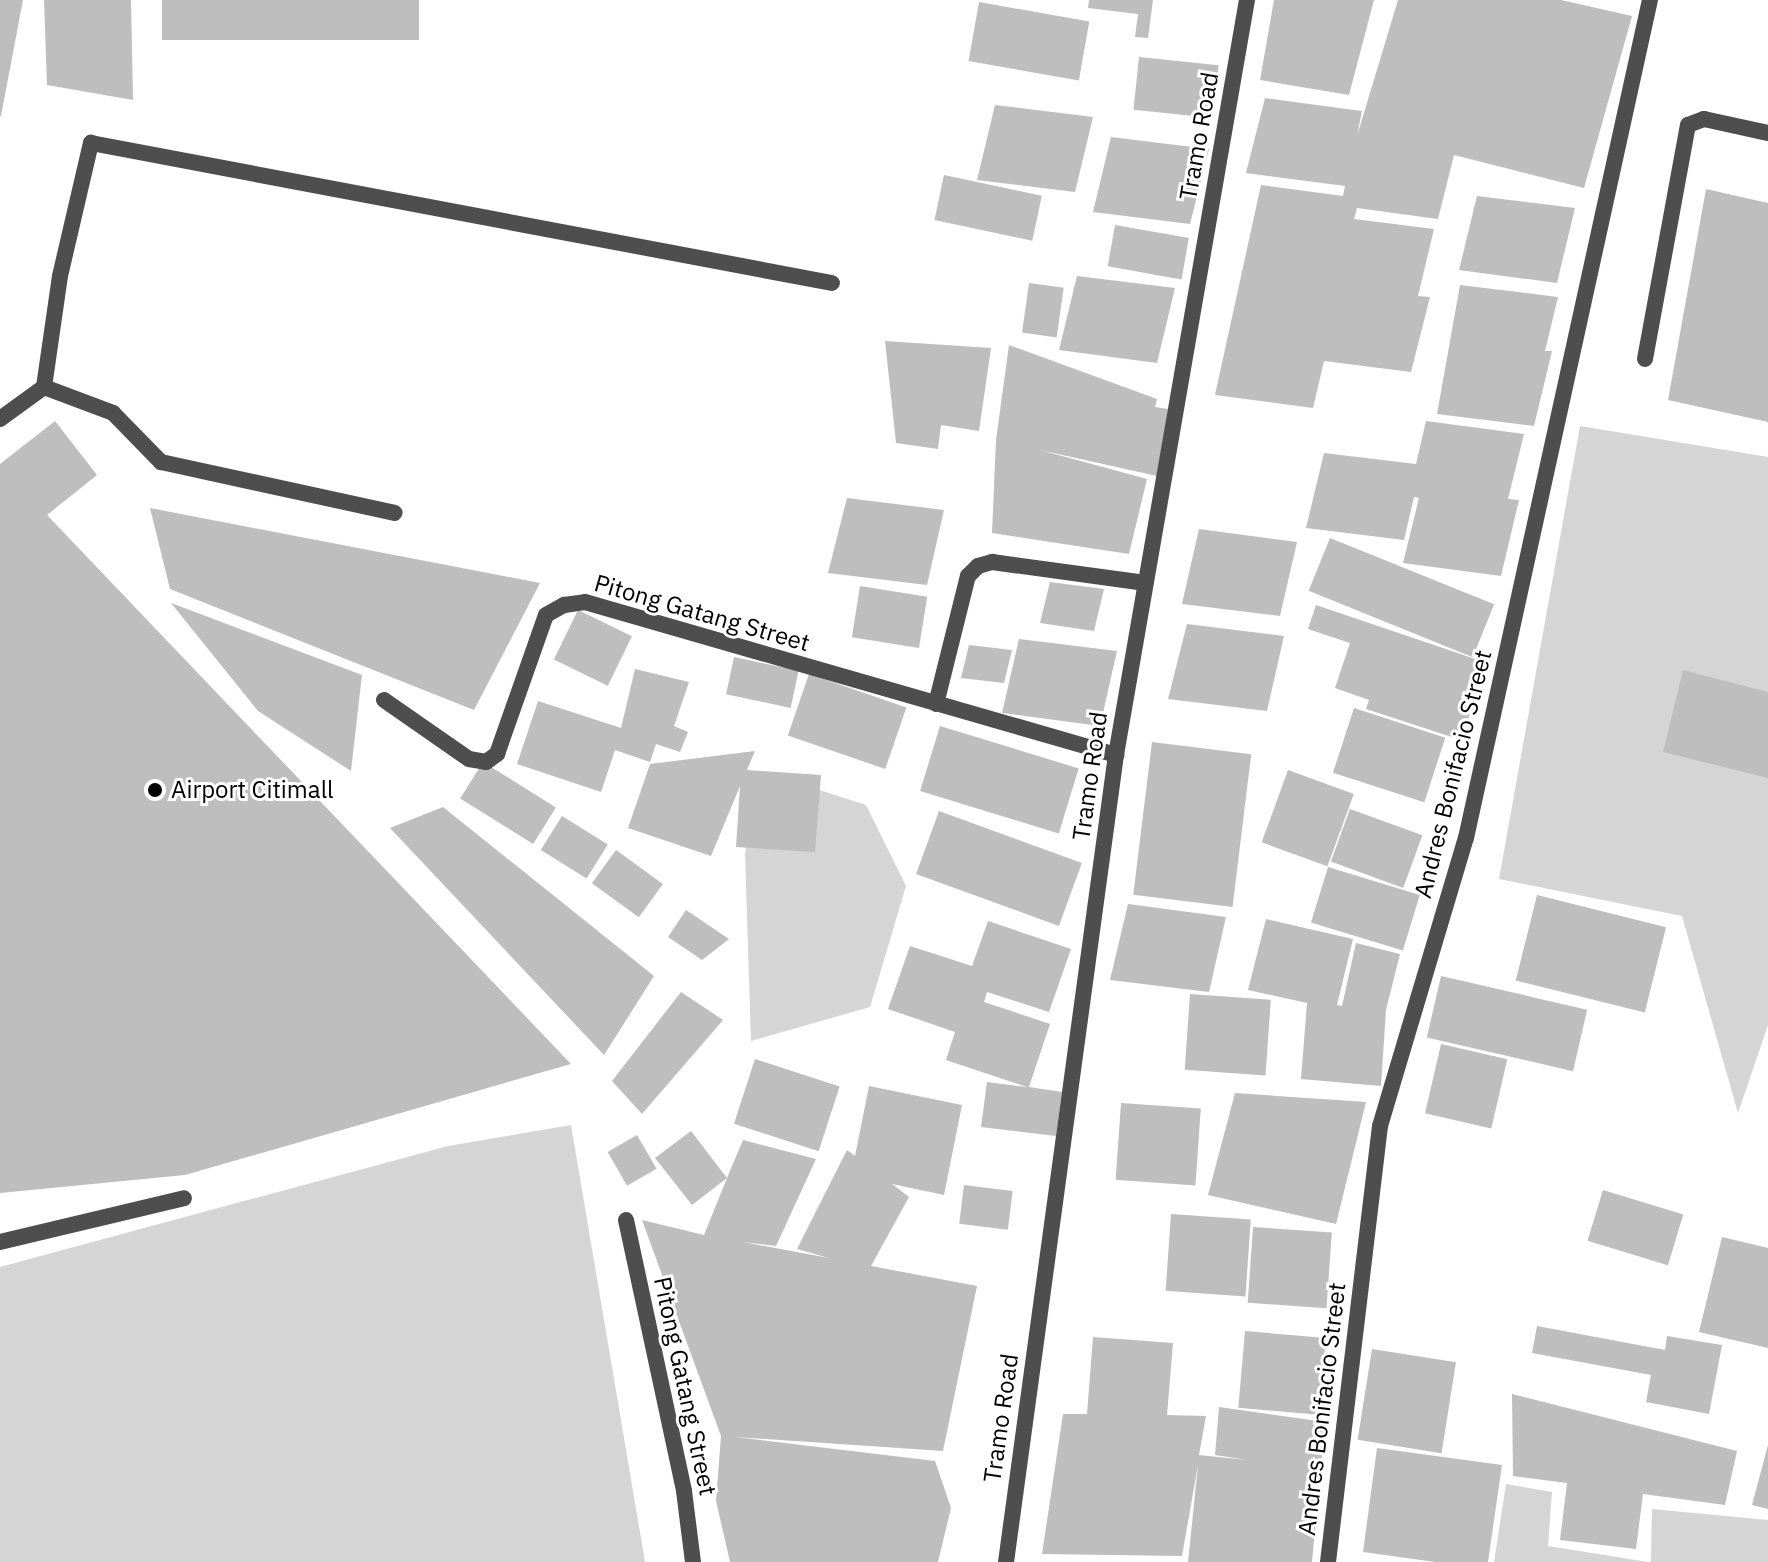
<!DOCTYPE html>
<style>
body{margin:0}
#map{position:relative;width:1768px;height:1562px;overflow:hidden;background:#fff;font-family:"IBM Plex Sans",sans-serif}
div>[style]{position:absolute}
.green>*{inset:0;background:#d5d5d5}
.building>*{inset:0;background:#bebebe;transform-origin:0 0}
.service>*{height:16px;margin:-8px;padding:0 8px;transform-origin:8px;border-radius:8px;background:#4e4e4e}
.minor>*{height:16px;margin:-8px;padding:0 8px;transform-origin:8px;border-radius:8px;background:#4e4e4e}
.dots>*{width:22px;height:22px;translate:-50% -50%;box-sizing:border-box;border:4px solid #fff;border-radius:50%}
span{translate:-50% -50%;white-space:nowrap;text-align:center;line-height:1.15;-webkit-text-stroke:6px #fff;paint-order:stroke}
.street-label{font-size:24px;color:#000}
.poi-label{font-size:24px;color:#000}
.left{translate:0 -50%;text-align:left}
</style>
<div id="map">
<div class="green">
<i style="clip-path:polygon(1580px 426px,1768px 457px,1768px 1025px,1738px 1113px,1682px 916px,1499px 879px)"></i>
<i style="clip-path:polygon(761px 771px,866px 805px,906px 886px,870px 1007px,751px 1041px,745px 854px)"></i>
<i style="clip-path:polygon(571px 1125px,645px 1562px,0 1562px,0 1267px,448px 1146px)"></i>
<i style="clip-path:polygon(1506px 1484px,1552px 1492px,1548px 1546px,1648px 1562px,1494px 1562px)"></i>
<i style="clip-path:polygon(1652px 1509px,1768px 1520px,1768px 1562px,1651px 1562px)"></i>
</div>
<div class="building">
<i style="clip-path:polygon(0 0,23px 0,1px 116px,0 116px)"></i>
<i style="clip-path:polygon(44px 0,131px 0,133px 100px,47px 85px)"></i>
<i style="left:162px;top:0;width:257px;height:40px"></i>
<i style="clip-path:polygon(1089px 0,1153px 0,1148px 38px,1135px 37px,1138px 14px,1088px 8px)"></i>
<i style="clip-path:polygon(1274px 0,1374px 0,1349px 95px,1260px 80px)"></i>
<i style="clip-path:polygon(1398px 0,1561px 0,1632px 16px,1584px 188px,1454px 155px,1438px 219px,1357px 208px,1354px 219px,1434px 229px,1418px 296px,1430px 297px,1411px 372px,1324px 361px,1313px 408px,1215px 395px,1261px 185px,1343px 196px,1345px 186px,1246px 173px,1265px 98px,1362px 111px,1357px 136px)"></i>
<i style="left:979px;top:2px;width:112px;height:60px;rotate:10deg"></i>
<i style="left:1139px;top:57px;width:80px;height:53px;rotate:6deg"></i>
<i style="clip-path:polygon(995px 105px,1093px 117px,1075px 192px,977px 180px)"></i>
<i style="clip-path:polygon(1111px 137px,1209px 149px,1190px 224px,1093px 212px)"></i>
<i style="left:944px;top:175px;width:100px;height:46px;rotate:12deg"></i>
<i style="clip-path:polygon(1706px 189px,1768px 203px,1768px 422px,1668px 400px)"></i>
<i style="clip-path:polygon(1477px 196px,1575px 208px,1557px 283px,1459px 270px)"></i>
<i style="left:1115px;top:225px;width:75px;height:42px;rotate:10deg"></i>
<i style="clip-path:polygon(1077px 276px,1175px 288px,1157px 363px,1059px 350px)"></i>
<i style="left:1029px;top:283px;width:35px;height:50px;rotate:8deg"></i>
<i style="clip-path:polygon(1460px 285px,1558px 297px,1545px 351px,1552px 351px,1534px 426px,1437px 414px)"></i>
<i style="clip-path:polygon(885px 341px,991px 348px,979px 431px,941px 425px,938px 449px,896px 443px)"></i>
<i style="clip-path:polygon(1009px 345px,1157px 399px,1155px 407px,1168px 409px,1157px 476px,1040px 450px,1147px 479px,1129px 554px,992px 533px,996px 440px)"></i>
<i style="clip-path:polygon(55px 421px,97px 475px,47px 515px,571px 1064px,185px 1175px,0 1193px,0 464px)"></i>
<i style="clip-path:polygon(1426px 421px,1524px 434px,1508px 499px,1519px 500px,1501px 576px,1403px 563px,1419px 498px,1414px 497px,1404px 540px,1306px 528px,1324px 453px,1416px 464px)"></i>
<i style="clip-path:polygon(847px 498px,944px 510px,927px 585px,828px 573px)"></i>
<i style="clip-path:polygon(150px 508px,540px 583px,474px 710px,170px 589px)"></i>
<i style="clip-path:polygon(1199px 529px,1297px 542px,1280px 616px,1182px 604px)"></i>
<i style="left:1330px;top:538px;width:177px;height:57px;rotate:22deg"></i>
<i style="clip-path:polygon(1050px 582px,1104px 589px,1094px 631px,1040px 623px)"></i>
<i style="left:860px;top:586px;width:68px;height:52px;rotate:9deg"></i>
<i style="clip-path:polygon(171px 603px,362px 675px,351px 771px,258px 711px)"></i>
<i style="clip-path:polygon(1316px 605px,1487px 663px,1461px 740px,1366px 709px,1369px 700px,1335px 688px,1350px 643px,1308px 629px)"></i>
<i style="left:578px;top:610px;width:60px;height:55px;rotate:26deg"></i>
<i style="clip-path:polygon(1187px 624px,1284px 636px,1267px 711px,1168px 699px)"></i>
<i style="clip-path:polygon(1019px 639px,1117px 651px,1100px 726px,1002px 713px)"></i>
<i style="clip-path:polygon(969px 645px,1012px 650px,1004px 683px,961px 678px)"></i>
<i style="left:734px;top:657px;width:66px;height:38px;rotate:12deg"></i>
<i style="clip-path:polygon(635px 669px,689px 682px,674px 726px,688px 732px,680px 752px,656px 744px,650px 762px,615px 750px,601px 792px,517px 764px,538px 701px,621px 728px)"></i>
<i style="clip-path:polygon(1683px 670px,1768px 692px,1768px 778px,1663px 752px)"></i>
<i style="left:809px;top:674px;width:103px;height:65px;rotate:19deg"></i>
<i style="left:1354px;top:708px;width:96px;height:68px;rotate:18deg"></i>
<i style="left:940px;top:726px;width:145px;height:68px;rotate:17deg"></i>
<i style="left:1152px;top:742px;width:100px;height:154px;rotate:7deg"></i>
<i style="clip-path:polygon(755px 751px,747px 770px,821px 775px,815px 852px,736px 847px,740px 786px,711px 856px,628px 828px,650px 764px)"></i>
<i style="left:483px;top:762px;width:86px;height:43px;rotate:32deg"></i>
<i style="left:1288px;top:770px;width:70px;height:77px;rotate:20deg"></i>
<i style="clip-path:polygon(443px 807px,654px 976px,604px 1055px,390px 828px)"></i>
<i style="left:1350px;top:809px;width:77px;height:56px;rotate:20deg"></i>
<i style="left:939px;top:811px;width:152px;height:67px;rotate:20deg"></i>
<i style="left:562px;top:816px;width:54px;height:40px;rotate:32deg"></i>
<i style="left:616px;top:850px;width:58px;height:41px;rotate:36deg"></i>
<i style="left:1328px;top:867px;width:96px;height:58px;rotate:17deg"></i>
<i style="left:1537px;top:895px;width:133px;height:88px;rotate:14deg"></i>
<i style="clip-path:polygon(1128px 904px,1226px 917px,1209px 992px,1110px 980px)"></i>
<i style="clip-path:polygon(686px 910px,729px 939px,702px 960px,668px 937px)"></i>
<i style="clip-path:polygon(1266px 919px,1353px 939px,1337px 1005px,1342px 1006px,1356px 943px,1400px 954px,1386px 1010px,1381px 1086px,1301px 1079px,1307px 1003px,1248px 990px)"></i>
<i style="clip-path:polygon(988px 921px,1071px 949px,1049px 1012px,987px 992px,984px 1002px,1050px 1024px,1029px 1087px,1062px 1092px,1056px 1136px,981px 1127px,987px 1082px,1027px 1087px,946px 1060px,955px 1032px,888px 1009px,910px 946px,972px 966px)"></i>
<i style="left:1441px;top:976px;width:150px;height:63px;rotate:13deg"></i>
<i style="clip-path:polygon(681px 992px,723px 1020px,642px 1114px,612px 1081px)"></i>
<i style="left:1190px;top:994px;width:81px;height:76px;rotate:4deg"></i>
<i style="left:1441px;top:1044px;width:68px;height:71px;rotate:13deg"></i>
<i style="left:755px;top:1059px;width:89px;height:68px;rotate:18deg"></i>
<i style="clip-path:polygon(869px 1086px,962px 1105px,944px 1195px,892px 1184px,909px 1197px,871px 1266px,977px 1286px,943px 1451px,736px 1437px,935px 1461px,951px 1508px,938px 1562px,730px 1562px,716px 1501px,721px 1436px,642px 1220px,704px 1235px,727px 1178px,692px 1205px,655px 1158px,691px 1131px,727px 1178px,743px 1140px,816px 1159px,776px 1246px,743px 1242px,829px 1258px,797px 1249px,847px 1150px,855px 1156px)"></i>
<i style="clip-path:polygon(1235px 1093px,1366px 1102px,1336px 1224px,1208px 1195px)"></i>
<i style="left:1121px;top:1103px;width:80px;height:77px;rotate:4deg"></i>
<i style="left:637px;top:1135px;width:39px;height:34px;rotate:60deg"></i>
<i style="left:964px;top:1185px;width:49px;height:39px;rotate:7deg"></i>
<i style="left:1603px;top:1190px;width:84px;height:53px;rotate:17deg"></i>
<i style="left:1171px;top:1214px;width:80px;height:77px;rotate:4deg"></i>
<i style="left:1253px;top:1227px;width:79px;height:76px;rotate:4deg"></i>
<i style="clip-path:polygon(1722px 1237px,1768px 1248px,1768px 1348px,1699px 1332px)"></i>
<i style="clip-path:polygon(1537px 1326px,1665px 1350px,1667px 1336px,1722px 1345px,1709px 1414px,1646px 1402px,1651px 1375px,1532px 1353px)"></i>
<i style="left:1245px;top:1331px;width:81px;height:77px;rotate:5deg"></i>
<i style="clip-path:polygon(1093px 1337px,1173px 1343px,1167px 1415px,1206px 1416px,1199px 1455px,1247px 1460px,1215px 1455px,1219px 1407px,1325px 1422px,1312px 1562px,1188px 1562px,1198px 1465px,1182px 1556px,1042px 1554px,1063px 1414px,1087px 1414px)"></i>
<i style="left:1372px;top:1349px;width:85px;height:92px;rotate:9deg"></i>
<i style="clip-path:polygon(1512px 1394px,1737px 1451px,1725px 1505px,1643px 1494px,1636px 1549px,1560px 1540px,1567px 1483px,1513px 1476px)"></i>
<i style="clip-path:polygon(1768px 1445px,1768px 1509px,1752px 1505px)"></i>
<i style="clip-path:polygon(1377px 1448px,1502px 1465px,1488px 1562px,1435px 1562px,1363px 1552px)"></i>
</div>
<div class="service">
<i style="left:1645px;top:359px;width:238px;rotate:-79.6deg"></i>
<i style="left:1688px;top:125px;width:17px;rotate:-21deg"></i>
<i style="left:1704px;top:119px;width:66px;rotate:12.3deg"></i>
<i style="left:44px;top:387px;width:74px;rotate:20.6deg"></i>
<i style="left:113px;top:413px;width:69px;rotate:45.6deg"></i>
<i style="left:161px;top:462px;width:239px;rotate:12.3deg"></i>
<i style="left:0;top:419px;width:54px;rotate:-36deg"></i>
<i style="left:44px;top:387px;width:112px;rotate:-81.8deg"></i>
<i style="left:60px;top:276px;width:137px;rotate:-76.9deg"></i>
<i style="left:91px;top:143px;width:754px;rotate:10.7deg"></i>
<i style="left:0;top:1242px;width:189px;rotate:-13.4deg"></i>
</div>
<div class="minor">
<i style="left:384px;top:700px;width:103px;rotate:34.8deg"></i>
<i style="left:469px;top:759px;width:17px;rotate:10deg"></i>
<i style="left:486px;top:762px;width:14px;rotate:-36deg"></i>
<i style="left:497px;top:754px;width:147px;rotate:-70.6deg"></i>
<i style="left:546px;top:615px;width:21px;rotate:-29deg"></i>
<i style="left:564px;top:605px;width:21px;rotate:-8deg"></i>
<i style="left:585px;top:602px;width:553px;rotate:16.07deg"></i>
<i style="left:936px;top:704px;width:132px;rotate:-76deg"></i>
<i style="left:968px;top:576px;width:14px;rotate:-45deg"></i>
<i style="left:978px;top:566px;width:15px;rotate:-16deg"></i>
<i style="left:992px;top:562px;width:155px;rotate:7.8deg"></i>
<i style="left:626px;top:1220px;width:277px;rotate:77.9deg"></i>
<i style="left:684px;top:1491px;width:72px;rotate:82.8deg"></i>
<i style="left:1006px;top:1562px;width:814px;rotate:-82.24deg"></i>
<i style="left:1116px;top:755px;width:766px;rotate:-80.16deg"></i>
<i style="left:1328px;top:1562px;width:439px;rotate:-83.2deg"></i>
<i style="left:1380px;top:1126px;width:301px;rotate:-73.4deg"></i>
<i style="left:1466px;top:838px;width:858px;rotate:-77.62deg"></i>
</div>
<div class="dots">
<i style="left:155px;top:790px;background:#000"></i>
</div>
<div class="street-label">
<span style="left:1199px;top:136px;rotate:-80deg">Tramo Road</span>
<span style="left:702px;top:613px;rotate:16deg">Pitong Gatang Street</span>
<span style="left:1453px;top:774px;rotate:-76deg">Andres Bonifacio Street</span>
<span style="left:1090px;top:776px;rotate:-82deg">Tramo Road</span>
<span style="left:685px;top:1386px;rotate:78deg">Pitong Gatang Street</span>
<span style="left:1322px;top:1409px;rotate:-83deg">Andres Bonifacio Street</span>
<span style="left:1001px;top:1418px;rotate:-82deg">Tramo Road</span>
</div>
<div class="poi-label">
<span class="left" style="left:171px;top:790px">Airport Citimall</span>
</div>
</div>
